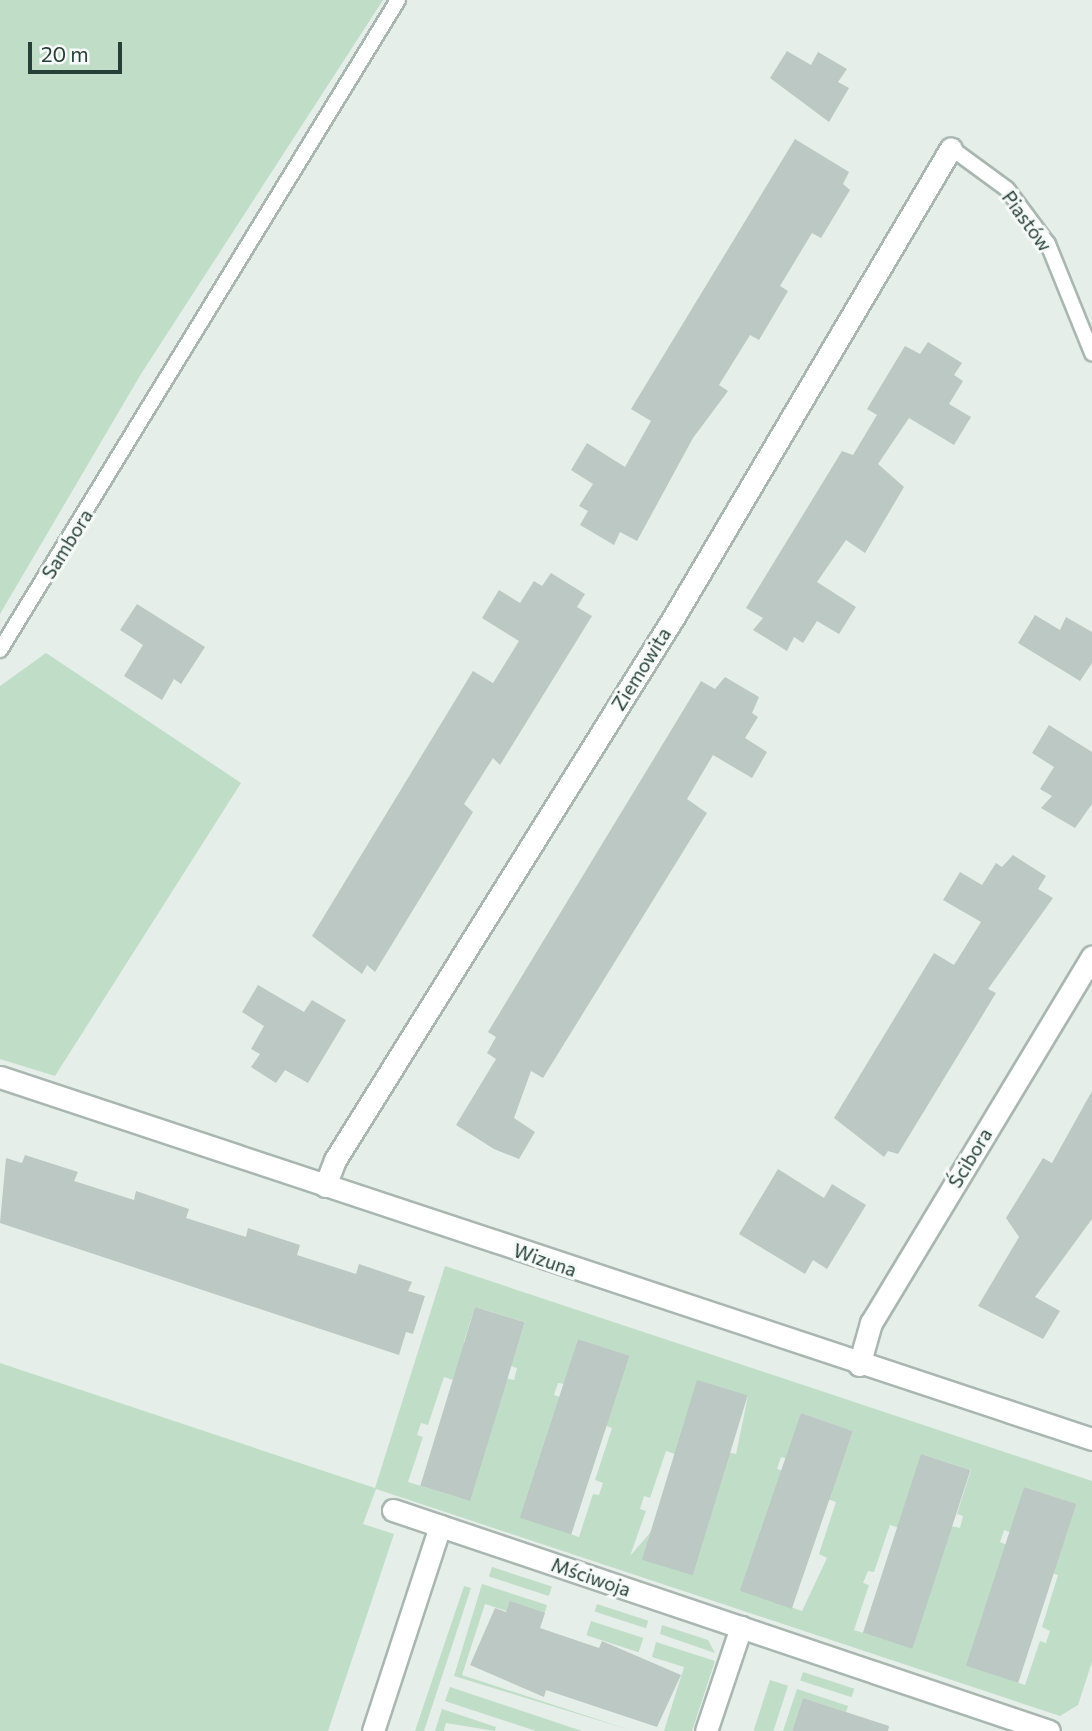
<!DOCTYPE html>
<meta charset="utf-8">
<style>
body{margin:0}
#map{position:relative;width:1092px;height:1731px;overflow:hidden;background:#e6eeea;font-family:Commissioner,sans-serif}
div>[style]{position:absolute}
.green>*{inset:0;background:#c0ddc7;transform-origin:0 0}
.building>*{inset:0;background:#bbc8c3;transform-origin:0 0}
.roads{filter:drop-shadow(2px 0 #a9b6b1) drop-shadow(-2px 0 #a9b6b1) drop-shadow(0 2px #a9b6b1) drop-shadow(0 -2px #a9b6b1)}
.service>*{height:14px;margin:-7px;padding:0 7px;transform-origin:7px;border-radius:7px;background:#fff}
.minor>*{height:21px;margin:-10.5px;padding:0 10.5px;transform-origin:10.5px;border-radius:10.5px;background:#fff}
span{translate:-50% -50%;white-space:nowrap;text-align:center;line-height:1.15;-webkit-text-stroke:6px #f6faf8;paint-order:stroke}
.street-label{font-size:19px;color:#263f37}
.scale{position:absolute;left:28px;top:42px;width:94px;height:32px;box-sizing:border-box;border:4px solid #263f37;border-top:0;padding-left:9px;font-size:21px;line-height:24px;white-space:nowrap;color:#263f37;-webkit-text-stroke:5px #f6faf8;paint-order:stroke}
</style>
<div id="map">
<div class="green">
<i style="clip-path:polygon(0 0,383px 0,141px 374px,0 614px)"></i>
<i style="clip-path:polygon(46px 653px,241px 783px,55px 1076px,0 1059px,0 686px)"></i>
<i style="clip-path:polygon(evenodd,445px 1266px,1092px 1481px,1092px 1662px,1078px 1705px,1060px 1716px,376px 1489px,363px 1524px,394px 1534px,328px 1731px,0 1731px,0 1363px,375px 1488px,445px 1266px,475px 1307px,525px 1322px,511px 1366px,517px 1368px,514px 1380px,505px 1378px,488px 1430px,461px 1422px,471px 1463px,460px 1498px,408px 1482px,423px 1437px,417px 1435px,421px 1423px,428px 1425px,444px 1377px,472px 1386px,464px 1341px,475px 1307px,445px 1266px,578px 1339px,629px 1356px,585px 1419px,612px 1428px,595px 1480px,603px 1483px,599px 1495px,593px 1494px,579px 1537px,529px 1520px,540px 1486px,574px 1454px,545px 1445px,560px 1397px,554px 1395px,558px 1383px,564px 1384px,578px 1339px,445px 1266px,748px 1396px,736px 1454px,727px 1452px,711px 1504px,683px 1495px,630px 1556px,646px 1511px,640px 1509px,644px 1496px,650px 1498px,666px 1451px,695px 1461px,748px 1396px,445px 1266px,801px 1413px,853px 1431px,841px 1465px,809px 1493px,836px 1502px,819px 1554px,827px 1558px,802px 1611px,753px 1594px,797px 1528px,769px 1519px,784px 1471px,777px 1469px,781px 1457px,788px 1459px,801px 1413px,445px 1266px,921px 1454px,971px 1470px,957px 1514px,963px 1516px,960px 1528px,951px 1526px,934px 1578px,907px 1569px,917px 1611px,905px 1646px,854px 1630px,869px 1585px,863px 1583px,868px 1571px,874px 1572px,890px 1525px,918px 1534px,921px 1454px,445px 1266px,1024px 1487px,1075px 1504px,1064px 1538px,1032px 1567px,1058px 1575px,1042px 1627px,1050px 1631px,1046px 1643px,1040px 1641px,1025px 1685px,975px 1668px,1020px 1601px,992px 1592px,1007px 1545px,1000px 1542px,1004px 1530px,1010px 1532px,1024px 1487px)"></i>
<i style="left:492px;top:1567px;width:63px;height:10px;rotate:18deg"></i>
<i style="clip-path:polygon(482px 1584px,547px 1605px,542px 1622px,485px 1604px,462px 1675px,633px 1731px,454px 1676px)"></i>
<i style="clip-path:polygon(464px 1586px,471px 1588px,424px 1731px,415px 1731px)"></i>
<i style="left:597px;top:1604px;width:54px;height:8px;rotate:18deg"></i>
<i style="left:591px;top:1621px;width:55px;height:15px;rotate:18deg"></i>
<i style="clip-path:polygon(662px 1625px,708px 1640px,715px 1653px,660px 1634px)"></i>
<i style="clip-path:polygon(656px 1642px,715px 1661px,692px 1731px,664px 1731px,684px 1667px,652px 1657px)"></i>
<i style="left:803px;top:1672px;width:54px;height:9px;rotate:18deg"></i>
<i style="left:770px;top:1680px;width:19px;height:53px;rotate:18deg"></i>
<i style="clip-path:polygon(450px 1687px,582px 1731px,536px 1731px,445px 1701px)"></i>
<i style="clip-path:polygon(797px 1689px,848px 1706px,846px 1712px,803px 1698px,792px 1731px,783px 1731px)"></i>
<i style="clip-path:polygon(442px 1709px,496px 1727px,495px 1731px,446px 1723px,444px 1731px,435px 1731px)"></i>
</div>
<div class="building">
<i style="clip-path:polygon(787px 51px,811px 65px,818px 52px,847px 69px,838px 82px,849px 88px,829px 122px,770px 78px)"></i>
<i style="clip-path:polygon(795px 139px,849px 172px,843px 184px,850px 190px,821px 238px,812px 233px,780px 286px,788px 291px,759px 340px,750px 335px,719px 385px,728px 391px,693px 438px,637px 541px,620px 532px,614px 545px,580px 525px,588px 511px,579px 506px,593px 484px,571px 470px,587px 443px,625px 467px,651px 421px,631px 409px)"></i>
<i style="clip-path:polygon(928px 342px,962px 363px,954px 375px,963px 381px,949px 404px,971px 417px,954px 445px,909px 418px,878px 464px,904px 487px,865px 553px,846px 540px,817px 582px,856px 607px,839px 634px,817px 621px,803px 643px,794px 637px,787px 651px,753px 630px,763px 618px,746px 608px,842px 451px,853px 455px,877px 415px,867px 409px,905px 346px,920px 354px)"></i>
<i style="clip-path:polygon(551px 573px,585px 594px,577px 607px,592px 616px,500px 765px,493px 758px,464px 804px,473px 812px,375px 972px,367px 965px,362px 974px,312px 936px,473px 671px,493px 683px,519px 641px,482px 618px,499px 590px,520px 603px,534px 581px,542px 586px)"></i>
<i style="clip-path:polygon(137px 604px,205px 647px,181px 684px,174px 679px,162px 700px,124px 676px,143px 645px,120px 630px)"></i>
<i style="clip-path:polygon(1035px 615px,1060px 630px,1066px 617px,1092px 632px,1092px 663px,1080px 681px,1018px 643px)"></i>
<i style="clip-path:polygon(725px 677px,759px 697px,752px 713px,758px 717px,745px 738px,767px 752px,752px 778px,713px 755px,687px 799px,707px 813px,543px 1078px,531px 1071px,514px 1118px,535px 1132px,519px 1159px,494px 1149px,456px 1125px,496px 1059px,487px 1053px,496px 1037px,488px 1032px,701px 681px,715px 689px)"></i>
<i style="clip-path:polygon(1049px 725px,1092px 752px,1092px 804px,1075px 828px,1041px 808px,1052px 796px,1040px 789px,1054px 767px,1032px 753px)"></i>
<i style="clip-path:polygon(1013px 855px,1046px 876px,1038px 889px,1053px 898px,988px 989px,996px 993px,898px 1154px,888px 1151px,884px 1157px,834px 1118px,934px 953px,954px 965px,981px 922px,943px 900px,960px 872px,982px 885px,996px 863px,1002px 867px)"></i>
<i style="clip-path:polygon(258px 985px,304px 1012px,312px 1000px,346px 1020px,308px 1083px,285px 1070px,276px 1083px,251px 1067px,260px 1054px,251px 1049px,264px 1026px,242px 1012px)"></i>
<i style="clip-path:polygon(1092px 1091px,1092px 1219px,1035px 1297px,1060px 1311px,1043px 1339px,978px 1306px,1019px 1237px,1006px 1218px,1043px 1158px,1052px 1163px)"></i>
<i style="clip-path:polygon(25px 1155px,78px 1172px,74px 1181px,134px 1200px,136px 1191px,189px 1209px,186px 1218px,246px 1237px,248px 1228px,300px 1245px,297px 1255px,356px 1274px,359px 1264px,412px 1282px,408px 1291px,425px 1296px,413px 1334px,406px 1332px,399px 1355px,0 1223px,6px 1158px,22px 1163px)"></i>
<i style="clip-path:polygon(778px 1169px,824px 1198px,832px 1184px,866px 1205px,827px 1269px,813px 1260px,805px 1274px,739px 1234px)"></i>
<i style="left:475px;top:1307px;width:52px;height:187px;rotate:17deg"></i>
<i style="left:578px;top:1339px;width:54px;height:188px;rotate:18deg"></i>
<i style="left:697px;top:1380px;width:53px;height:188px;rotate:17deg"></i>
<i style="left:801px;top:1413px;width:55px;height:188px;rotate:19deg"></i>
<i style="left:921px;top:1454px;width:52px;height:188px;rotate:18deg"></i>
<i style="left:1024px;top:1487px;width:55px;height:188px;rotate:18deg"></i>
<i style="clip-path:polygon(510px 1601px,545px 1613px,540px 1628px,599px 1648px,602px 1641px,681px 1675px,657px 1727px,546px 1690px,544px 1697px,470px 1665px,495px 1608px,506px 1612px)"></i>
<i style="clip-path:polygon(803px 1698px,889px 1726px,888px 1731px,792px 1731px)"></i>
</div>
<div class="roads">
<div class="service">
<i style="left:951px;top:148px;width:69px;rotate:36.2deg"></i>
<i style="left:1007px;top:189px;width:69px;rotate:53.3deg"></i>
<i style="left:1048px;top:244px;width:118px;rotate:68deg"></i>
<i style="left:0;top:650px;width:762px;rotate:-58.52deg"></i>
</div>
<div class="minor">
<i style="left:0;top:1077px;width:1150px;rotate:18.34deg"></i>
<i style="left:325px;top:1186px;width:28px;rotate:-69deg"></i>
<i style="left:335px;top:1160px;width:642px;rotate:-58.04deg"></i>
<i style="left:675px;top:615px;width:542px;rotate:-59.42deg"></i>
<i style="left:859px;top:1365px;width:44px;rotate:-74.1deg"></i>
<i style="left:871px;top:1323px;width:428px;rotate:-58.9deg"></i>
<i style="left:393px;top:1510px;width:692px;rotate:18.62deg"></i>
<i style="left:373px;top:1731px;width:216px;rotate:-71.9deg"></i>
<i style="left:706px;top:1731px;width:110px;rotate:-71.4deg"></i>
</div>
</div>
<div class="street-label">
<span style="left:1027px;top:221px;rotate:54deg">Piastów</span>
<span style="left:67px;top:544px;rotate:-58deg">Sambora</span>
<span style="left:641px;top:669px;rotate:-58deg">Ziemowita</span>
<span style="left:970px;top:1158px;rotate:-59deg">Ścibora</span>
<span style="left:545px;top:1260px;rotate:19deg">Wizuna</span>
<span style="left:591px;top:1577px;rotate:19deg">Mściwoja</span>
</div>
<div class="scale">20 m</div>
</div>
